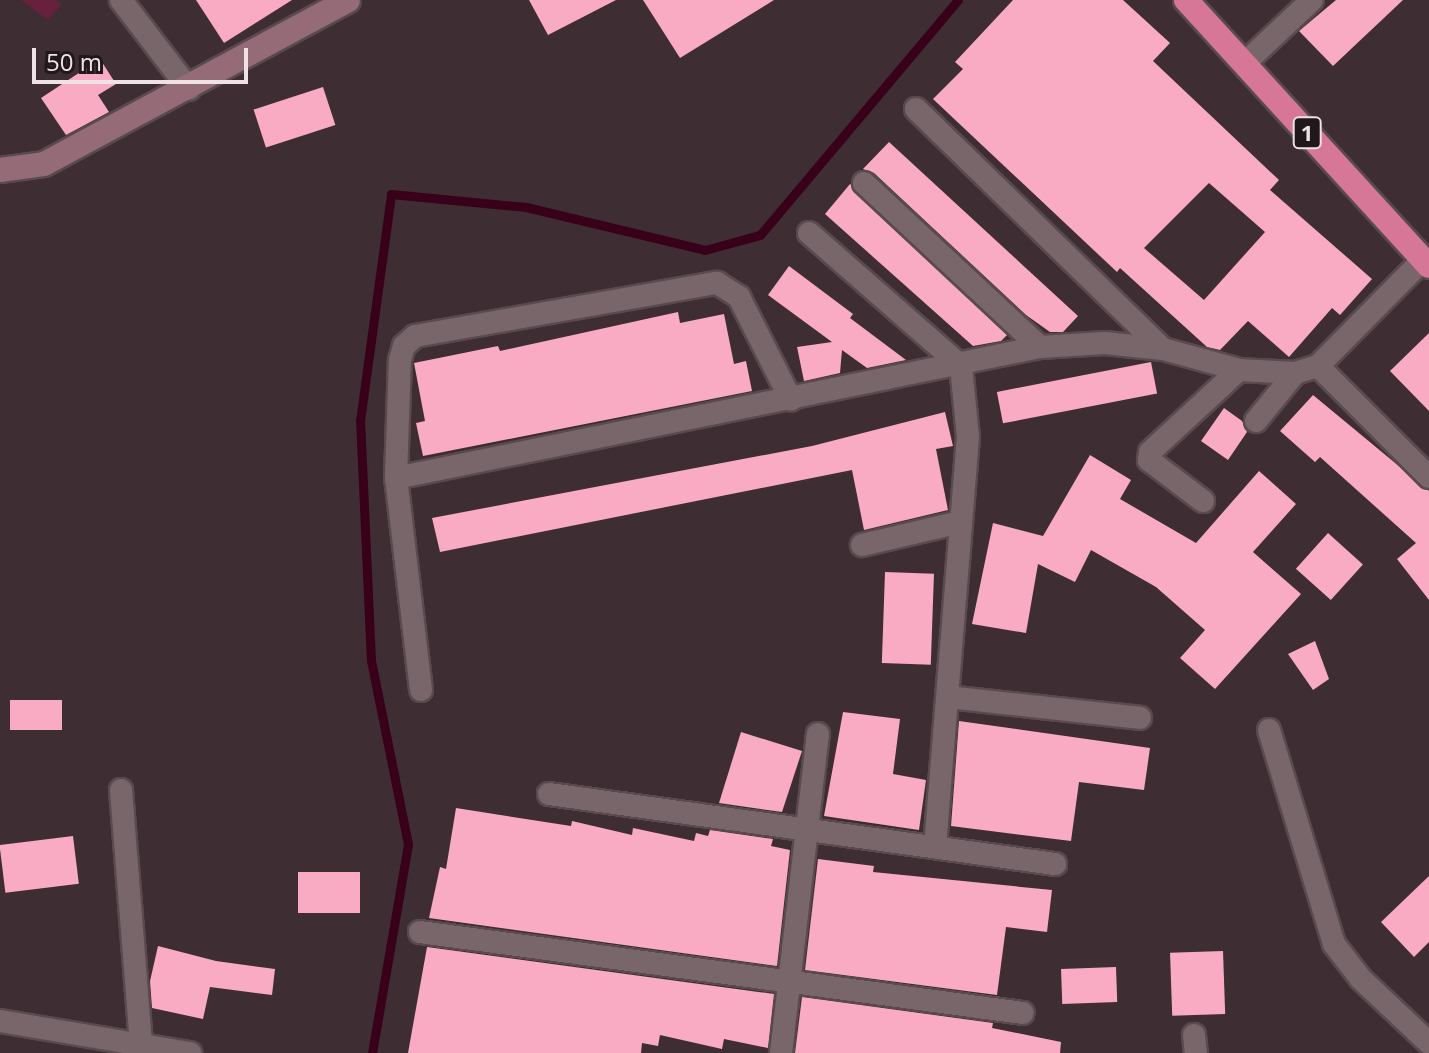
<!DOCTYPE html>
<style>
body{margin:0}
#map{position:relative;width:1429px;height:1053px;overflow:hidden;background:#3e2d32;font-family:"Open Sans",sans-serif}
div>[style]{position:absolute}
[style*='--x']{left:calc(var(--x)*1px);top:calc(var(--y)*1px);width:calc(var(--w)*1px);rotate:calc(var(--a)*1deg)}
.green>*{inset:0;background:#68213d}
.stream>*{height:9px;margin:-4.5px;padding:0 4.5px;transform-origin:4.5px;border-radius:4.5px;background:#39001a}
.building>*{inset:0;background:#f9abc4;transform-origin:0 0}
.roads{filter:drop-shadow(2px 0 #594a4f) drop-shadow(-2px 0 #594a4f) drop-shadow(0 2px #594a4f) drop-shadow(0 -2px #594a4f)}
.street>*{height:22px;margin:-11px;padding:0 11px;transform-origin:11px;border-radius:11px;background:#79666b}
.secondary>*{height:24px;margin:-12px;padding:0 12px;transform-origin:12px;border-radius:12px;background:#956b78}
.highway>*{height:24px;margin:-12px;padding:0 12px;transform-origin:12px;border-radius:12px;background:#d77798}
span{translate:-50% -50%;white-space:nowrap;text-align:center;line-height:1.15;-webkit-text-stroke:8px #20181a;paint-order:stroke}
.shield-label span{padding:2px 6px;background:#20181a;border:2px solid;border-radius:6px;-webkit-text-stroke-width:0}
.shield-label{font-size:22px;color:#eee2e6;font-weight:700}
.scale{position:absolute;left:32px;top:48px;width:216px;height:36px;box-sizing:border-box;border:4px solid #eee2e6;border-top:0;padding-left:10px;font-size:24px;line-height:28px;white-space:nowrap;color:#eee2e6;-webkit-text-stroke:6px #20181a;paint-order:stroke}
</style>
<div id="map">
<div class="green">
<i style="clip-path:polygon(21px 0,54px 0,62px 4px,48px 20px)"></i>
</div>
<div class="stream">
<i style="--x:372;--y:1053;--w:212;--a:-80.2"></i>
<i style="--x:408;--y:844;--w:187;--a:-101.4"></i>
<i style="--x:371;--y:661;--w:240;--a:-92.6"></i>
<i style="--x:360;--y:421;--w:229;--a:-82.2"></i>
<i style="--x:391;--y:194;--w:136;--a:5.5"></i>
<i style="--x:526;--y:207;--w:184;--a:13.5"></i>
<i style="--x:705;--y:250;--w:57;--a:-15.3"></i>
<i style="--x:760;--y:235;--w:307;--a:-49.9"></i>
</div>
<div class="building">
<i style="clip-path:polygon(196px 0,292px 0,224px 43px)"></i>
<i style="clip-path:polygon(529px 0,616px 0,548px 35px)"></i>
<i style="clip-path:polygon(643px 0,774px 0,680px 58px)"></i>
<i style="clip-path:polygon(evenodd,1013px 0,1123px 0,1170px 43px,1153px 61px,1279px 180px,1270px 190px,1372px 279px,1340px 315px,1332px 308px,1289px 357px,1248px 321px,1220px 350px,1207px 347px,1120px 268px,1117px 272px,933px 99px,963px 69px,955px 62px,1013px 0,1209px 183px,1265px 232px,1204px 300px,1144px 248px,1209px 183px)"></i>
<i style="clip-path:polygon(1336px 0,1403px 0,1333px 66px,1299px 31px)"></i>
<i style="clip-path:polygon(100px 59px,116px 84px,98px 95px,109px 112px,66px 135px,41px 98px)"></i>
<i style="left:323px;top:87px;width:40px;height:73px;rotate:72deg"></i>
<i style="clip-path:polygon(889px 142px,1078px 316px,1063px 332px,1050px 332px,1026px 315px,874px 173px,863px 169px)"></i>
<i style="clip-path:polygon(850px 184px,1007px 335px,1001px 341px,973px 346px,825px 214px)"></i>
<i style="clip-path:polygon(789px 266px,853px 314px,850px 318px,906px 360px,867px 368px,842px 350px,840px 373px,804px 381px,797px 347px,832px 342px,768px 295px)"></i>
<i style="clip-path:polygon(678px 312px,680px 323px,724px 314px,734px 364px,746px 361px,752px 391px,423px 456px,416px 423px,425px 421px,414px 363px,498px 346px,500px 351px)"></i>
<i style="clip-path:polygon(1429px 333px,1429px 411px,1390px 371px)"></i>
<i style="left:1151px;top:362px;width:32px;height:157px;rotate:79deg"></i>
<i style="clip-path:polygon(1313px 395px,1429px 491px,1429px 600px,1397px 559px,1416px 543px,1320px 457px,1315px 462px,1280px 431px)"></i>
<i style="clip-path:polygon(1224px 408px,1242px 421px,1247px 432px,1228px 460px,1201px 441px)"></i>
<i style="clip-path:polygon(945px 412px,953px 446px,936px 449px,948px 510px,864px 530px,852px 470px,440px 552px,432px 518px,812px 446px)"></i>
<i style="clip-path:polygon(1090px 455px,1131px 480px,1120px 499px,1196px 543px,1259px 471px,1296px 504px,1253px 552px,1301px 594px,1215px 689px,1180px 658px,1205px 630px,1156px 587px,1091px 550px,1075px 582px,1038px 564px,1026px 633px,972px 624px,993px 523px,1043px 536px)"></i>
<i style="left:1328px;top:533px;width:47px;height:48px;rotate:42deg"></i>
<i style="left:885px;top:572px;width:49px;height:91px;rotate:2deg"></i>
<i style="clip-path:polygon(1315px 641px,1329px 679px,1313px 690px,1288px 654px)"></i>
<i style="left:10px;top:700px;width:52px;height:30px"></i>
<i style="clip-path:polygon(843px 712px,900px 719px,893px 774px,926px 780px,919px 830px,824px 816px)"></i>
<i style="clip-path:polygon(959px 721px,1150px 748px,1144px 790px,1079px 782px,1071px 841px,951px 826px)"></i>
<i style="clip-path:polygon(741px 732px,802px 751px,782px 812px,719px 803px)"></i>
<i style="clip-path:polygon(456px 808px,571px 826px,572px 821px,632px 835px,633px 828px,694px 841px,696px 833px,708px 836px,710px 830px,773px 839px,771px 846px,790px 850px,777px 966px,429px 918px,440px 867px,446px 869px)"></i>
<i style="left:73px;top:836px;width:48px;height:74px;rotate:83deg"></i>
<i style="clip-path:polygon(818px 859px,874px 866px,873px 872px,1052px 890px,1047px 932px,1006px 927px,997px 995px,805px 970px)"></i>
<i style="left:298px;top:872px;width:62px;height:41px"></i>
<i style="clip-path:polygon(1429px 876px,1429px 942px,1414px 957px,1381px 922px)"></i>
<i style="clip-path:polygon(158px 946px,216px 961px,275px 969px,272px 995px,210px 987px,203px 1019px,152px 1008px,150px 981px)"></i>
<i style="clip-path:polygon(427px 947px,774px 994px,768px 1048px,724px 1039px,722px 1049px,660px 1035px,658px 1046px,642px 1043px,641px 1053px,408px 1053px)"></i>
<i style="left:1223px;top:951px;width:63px;height:53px;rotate:88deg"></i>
<i style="left:1116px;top:967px;width:35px;height:55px;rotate:88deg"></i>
<i style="clip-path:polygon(802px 997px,993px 1023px,992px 1028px,1061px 1042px,1060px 1053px,795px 1053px)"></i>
</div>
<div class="roads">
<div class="street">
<i style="--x:121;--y:0;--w:112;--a:52.6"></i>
<i style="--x:1244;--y:64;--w:93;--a:-43.3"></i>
<i style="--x:916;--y:109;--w:344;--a:44.2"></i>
<i style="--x:864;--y:183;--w:241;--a:43"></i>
<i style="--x:809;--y:233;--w:202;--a:41.2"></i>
<i style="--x:961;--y:366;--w:71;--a:84.4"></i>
<i style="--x:968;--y:437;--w:410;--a:94.6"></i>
<i style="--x:1318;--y:366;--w:157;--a:45"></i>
<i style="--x:1256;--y:421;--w:62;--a:-50.9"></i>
<i style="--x:396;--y:478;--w:657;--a:-11.5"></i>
<i style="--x:1040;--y:347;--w:65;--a:-3.5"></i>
<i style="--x:1105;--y:343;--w:58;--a:5.9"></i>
<i style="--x:1163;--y:349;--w:79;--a:15.4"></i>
<i style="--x:1239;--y:370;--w:56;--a:3.1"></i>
<i style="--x:1295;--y:373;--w:24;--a:-17"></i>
<i style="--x:1318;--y:366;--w:149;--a:-45.3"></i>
<i style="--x:1203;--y:501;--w:68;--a:-142.8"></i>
<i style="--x:1149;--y:460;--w:8;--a:-83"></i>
<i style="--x:1150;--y:452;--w:121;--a:-42.7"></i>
<i style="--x:862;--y:545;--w:101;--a:-13.2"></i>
<i style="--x:421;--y:690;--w:213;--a:-96.7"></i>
<i style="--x:396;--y:478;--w:118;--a:-88.1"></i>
<i style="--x:400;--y:360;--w:15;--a:-74"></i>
<i style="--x:404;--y:346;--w:15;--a:-42"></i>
<i style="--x:415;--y:336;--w:307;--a:-10"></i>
<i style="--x:717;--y:283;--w:26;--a:32"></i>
<i style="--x:739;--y:297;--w:115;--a:63.2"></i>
<i style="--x:948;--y:697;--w:193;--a:6.2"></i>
<i style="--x:1269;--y:730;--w:224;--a:73.1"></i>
<i style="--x:1334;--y:944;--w:44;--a:52.4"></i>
<i style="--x:1361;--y:979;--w:93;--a:43.3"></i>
<i style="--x:121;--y:790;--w:254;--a:85.5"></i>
<i style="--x:549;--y:794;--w:511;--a:7.88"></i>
<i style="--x:420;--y:932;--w:608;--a:7.65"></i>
<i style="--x:0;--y:1021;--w:193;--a:9.6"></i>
<i style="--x:1194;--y:1035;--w:18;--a:84"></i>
<i style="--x:781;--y:1053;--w:321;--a:-83.4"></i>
</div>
<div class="secondary">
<i style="--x:0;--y:170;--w:44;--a:-7.8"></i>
<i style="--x:44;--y:164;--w:345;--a:-28.3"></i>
</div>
<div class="highway">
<i style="--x:1186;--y:0;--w:360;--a:47.6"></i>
</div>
</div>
<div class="shield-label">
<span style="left:1307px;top:133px">1</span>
</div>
<div class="scale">50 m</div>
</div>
